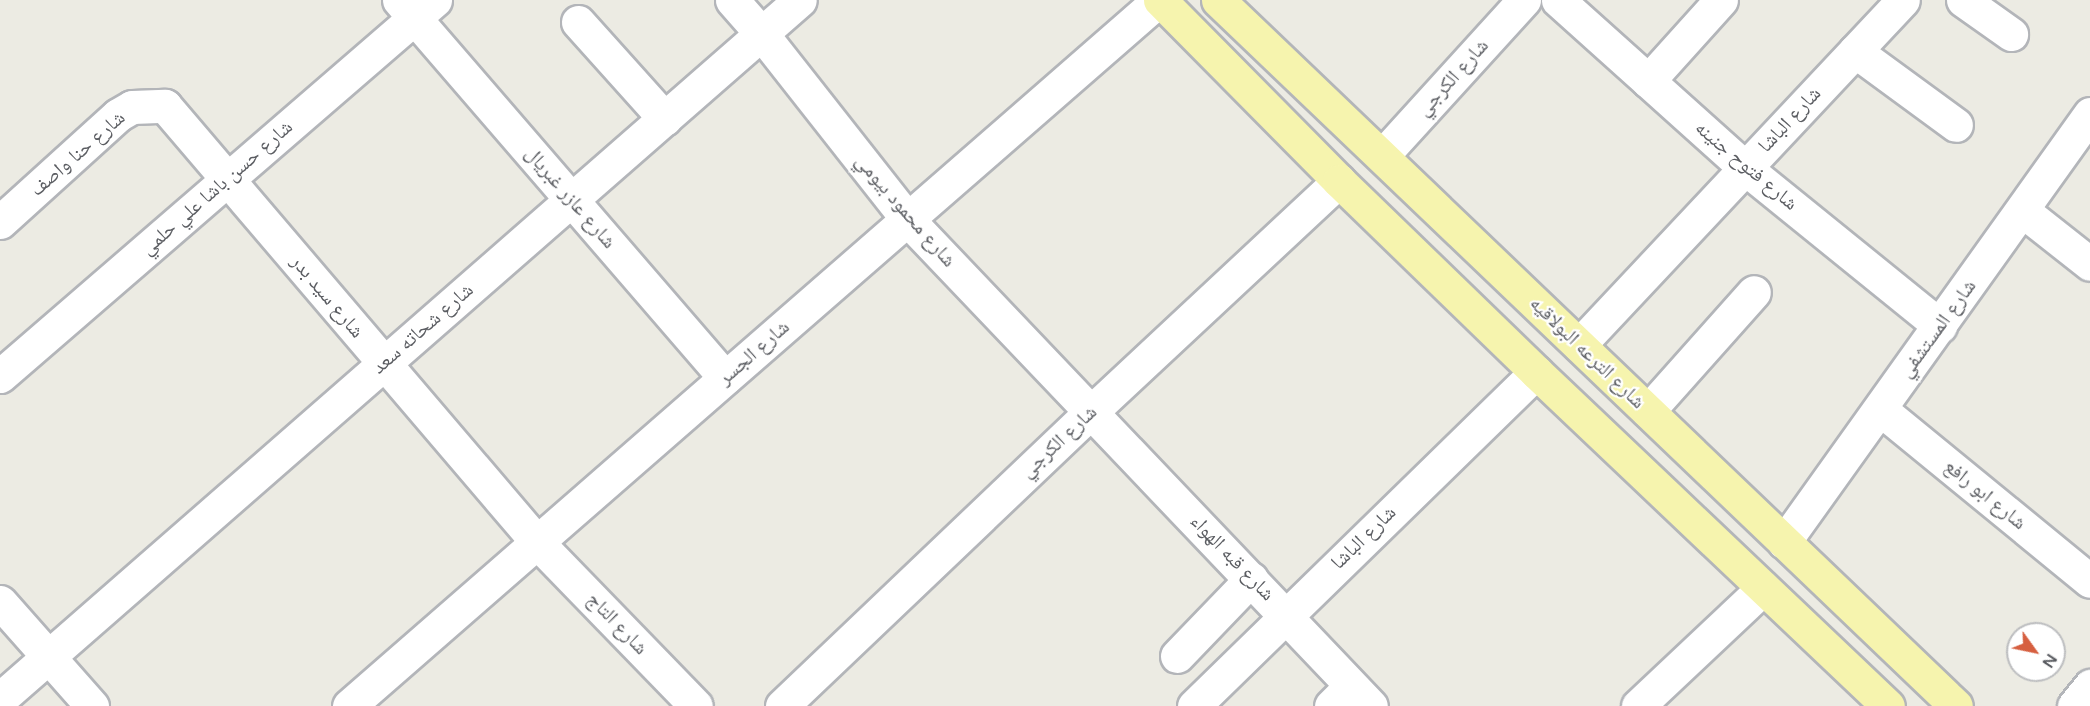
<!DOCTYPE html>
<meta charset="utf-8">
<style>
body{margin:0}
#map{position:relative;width:2090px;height:706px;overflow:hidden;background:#ecebe3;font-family:"Varela Round","Noto Naskh Arabic",sans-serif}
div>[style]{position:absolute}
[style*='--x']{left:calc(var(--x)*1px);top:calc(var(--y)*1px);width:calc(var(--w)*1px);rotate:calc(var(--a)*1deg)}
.roads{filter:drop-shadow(2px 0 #b3b5b9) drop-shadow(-2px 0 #b3b5b9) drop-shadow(0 2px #b3b5b9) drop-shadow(0 -2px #b3b5b9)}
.minor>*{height:33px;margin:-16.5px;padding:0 16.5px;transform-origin:16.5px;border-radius:16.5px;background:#fff}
.major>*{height:33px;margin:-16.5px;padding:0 16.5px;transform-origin:16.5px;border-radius:16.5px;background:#f6f4ae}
span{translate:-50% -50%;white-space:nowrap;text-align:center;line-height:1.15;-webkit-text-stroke:4.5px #fff;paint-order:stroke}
.street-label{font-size:20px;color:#5b5d62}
.north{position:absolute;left:2006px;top:622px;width:60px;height:60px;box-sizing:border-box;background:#fff;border:2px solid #bdbec0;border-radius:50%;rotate:123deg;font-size:16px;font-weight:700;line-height:24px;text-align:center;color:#5b5d62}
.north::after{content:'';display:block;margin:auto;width:21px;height:27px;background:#d65f40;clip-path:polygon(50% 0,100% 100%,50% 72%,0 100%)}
</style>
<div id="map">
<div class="roads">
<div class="minor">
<i style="--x:399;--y:0;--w:499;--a:49.2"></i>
<i style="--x:732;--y:0;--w:44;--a:48.7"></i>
<i style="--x:761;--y:33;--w:238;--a:51.8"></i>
<i style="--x:908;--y:220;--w:671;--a:46.39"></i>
<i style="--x:1558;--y:0;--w:251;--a:41.9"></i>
<i style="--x:1745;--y:168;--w:251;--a:39"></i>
<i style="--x:1963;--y:0;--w:59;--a:35.3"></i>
<i style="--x:578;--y:22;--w:130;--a:48.1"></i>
<i style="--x:1855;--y:51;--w:125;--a:36.2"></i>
<i style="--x:1648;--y:81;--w:109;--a:-48"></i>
<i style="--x:1382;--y:156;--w:211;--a:-47.7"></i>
<i style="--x:2023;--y:211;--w:85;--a:38.3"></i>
<i style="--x:0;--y:222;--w:159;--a:-42.2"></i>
<i style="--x:118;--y:115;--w:16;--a:-30"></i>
<i style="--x:132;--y:107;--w:33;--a:-2"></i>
<i style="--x:165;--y:106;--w:573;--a:49.53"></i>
<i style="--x:537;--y:542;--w:228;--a:45.9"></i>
<i style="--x:1579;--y:345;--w:473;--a:-46.8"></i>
<i style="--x:0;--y:376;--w:575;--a:-40.84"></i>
<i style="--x:1880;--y:409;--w:271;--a:39.3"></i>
<i style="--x:1648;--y:411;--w:159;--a:-48.3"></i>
<i style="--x:1784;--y:542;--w:526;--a:-54.44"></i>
<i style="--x:0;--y:602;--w:139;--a:48.5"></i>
<i style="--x:1177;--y:656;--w:107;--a:-46.1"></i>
<i style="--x:0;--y:699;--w:1062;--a:-41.15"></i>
<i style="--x:349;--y:706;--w:1074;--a:-41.08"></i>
<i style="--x:782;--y:706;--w:427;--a:-43.6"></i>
<i style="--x:1091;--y:412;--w:339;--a:-43"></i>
<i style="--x:1194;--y:706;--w:478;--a:-44.3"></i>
<i style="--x:1331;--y:706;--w:28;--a:-45"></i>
<i style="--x:1638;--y:706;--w:172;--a:-43.3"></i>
<i style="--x:2074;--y:706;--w:26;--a:-51"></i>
</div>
<div class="major">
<i style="--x:1160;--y:0;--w:255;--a:45.3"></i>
<i style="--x:1339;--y:181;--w:274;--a:44.1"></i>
<i style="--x:1536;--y:372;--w:485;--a:43.5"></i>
<i style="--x:1218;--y:0;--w:1021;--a:43.73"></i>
</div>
</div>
<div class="street-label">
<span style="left:1453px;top:78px;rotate:-48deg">شارع الكرجي</span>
<span style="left:1790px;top:120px;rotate:-47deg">شارع الباشا</span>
<span style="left:78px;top:154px;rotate:-41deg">شارع حنا واصف</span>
<span style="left:1746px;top:166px;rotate:40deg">شارع فتوح جنينه</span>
<span style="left:217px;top:188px;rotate:-41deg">شارع حسن باشا علي حلمي</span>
<span style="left:570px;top:198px;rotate:49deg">شارع عازر غبريال</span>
<span style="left:905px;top:211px;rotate:49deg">شارع محمود بيومي</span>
<span style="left:327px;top:297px;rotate:50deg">شارع سيد بدر</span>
<span style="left:423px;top:329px;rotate:-41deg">شارع شحاته سعد</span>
<span style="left:1938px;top:329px;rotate:-54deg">شارع المستشفي</span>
<span style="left:754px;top:353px;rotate:-41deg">شارع الجسر</span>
<span style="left:1587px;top:353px;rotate:44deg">شارع الترعه البولاقيه</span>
<span style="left:1059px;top:442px;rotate:-43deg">شارع الكرجي</span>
<span style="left:1985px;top:495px;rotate:39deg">شارع ابو رافع</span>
<span style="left:1364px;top:538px;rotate:-44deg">شارع الباشا</span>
<span style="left:1232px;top:558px;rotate:46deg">شارع قبه الهواء</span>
<span style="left:617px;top:624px;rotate:46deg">شارع التاج</span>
</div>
<div class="north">N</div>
</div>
